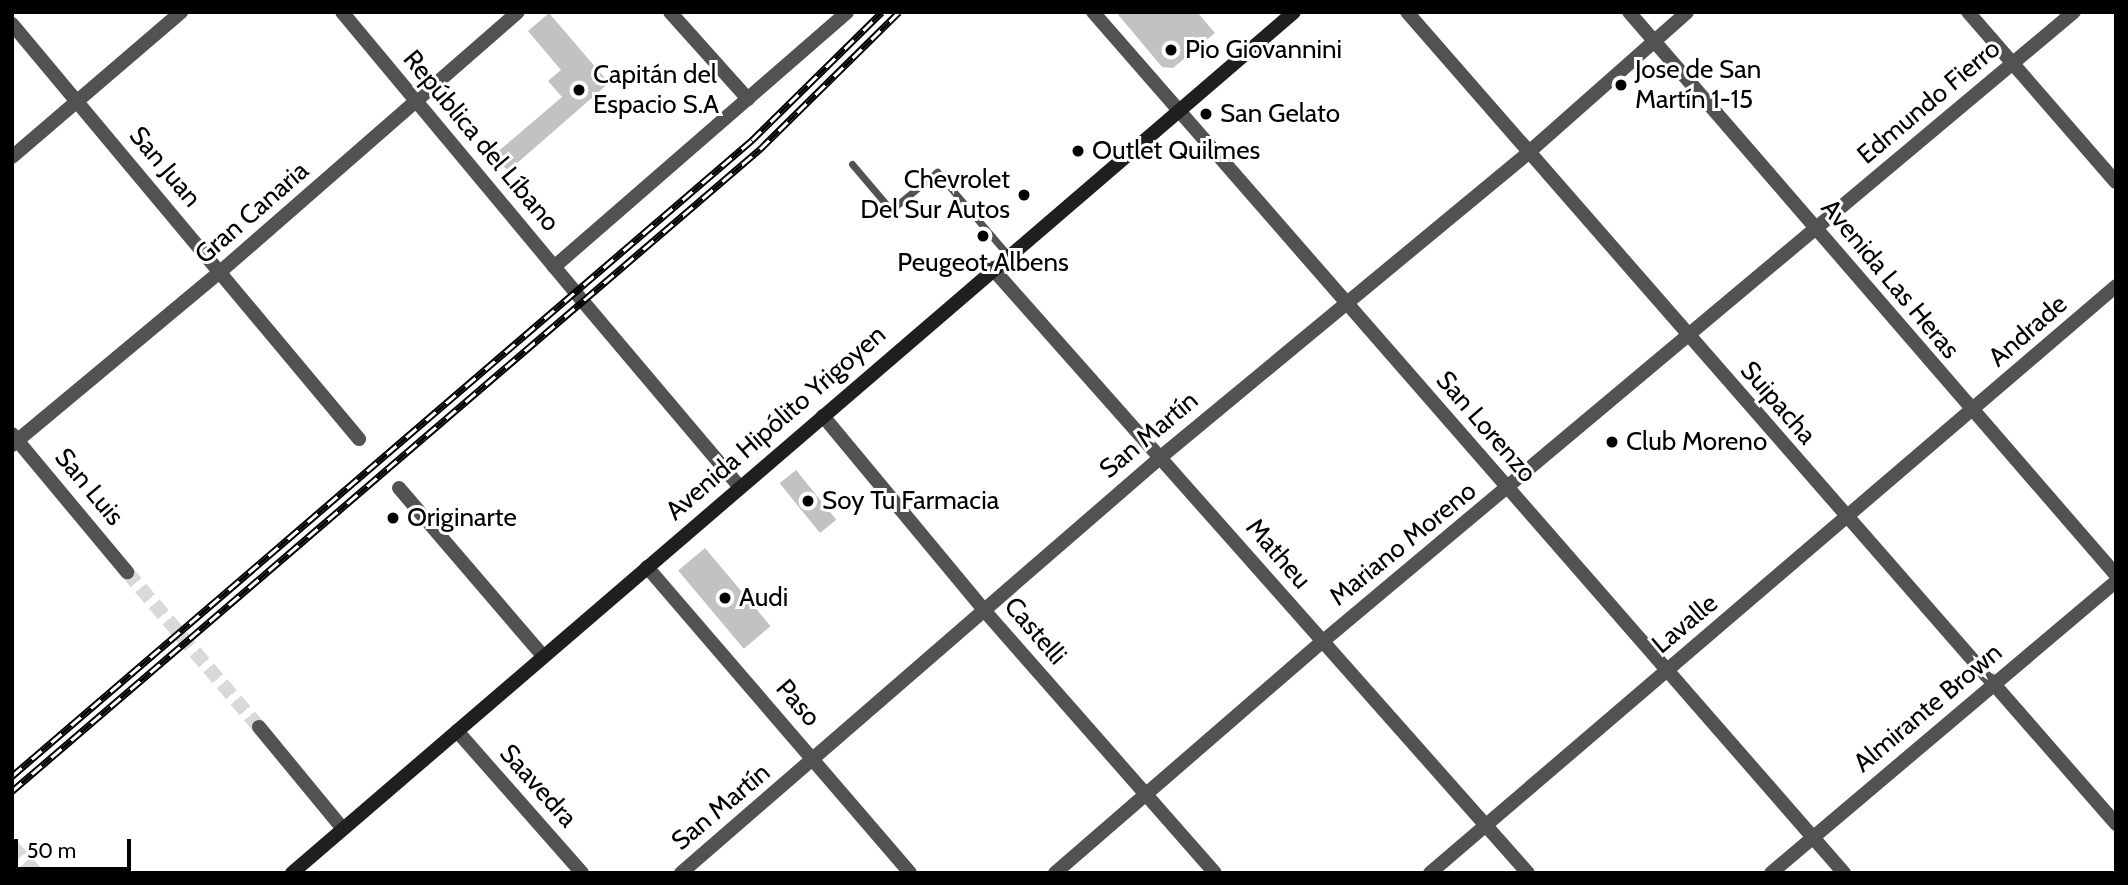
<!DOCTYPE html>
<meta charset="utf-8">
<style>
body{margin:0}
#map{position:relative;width:2128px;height:885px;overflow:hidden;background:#fff;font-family:Cabin,sans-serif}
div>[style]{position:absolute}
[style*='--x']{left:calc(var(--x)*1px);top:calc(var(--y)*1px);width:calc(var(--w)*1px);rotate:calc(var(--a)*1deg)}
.building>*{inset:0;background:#c2c2c2;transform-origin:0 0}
.minor-tunnel>*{height:14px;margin-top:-7px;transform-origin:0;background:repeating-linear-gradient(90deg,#d9d9d9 0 14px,transparent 0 21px)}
.service>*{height:7px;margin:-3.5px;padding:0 3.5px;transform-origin:3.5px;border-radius:3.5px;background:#525252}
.minor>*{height:14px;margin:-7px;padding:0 7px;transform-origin:7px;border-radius:7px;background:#525252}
.tertiary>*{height:14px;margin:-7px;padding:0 7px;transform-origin:7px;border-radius:7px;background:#525252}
.secondary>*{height:14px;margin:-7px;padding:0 7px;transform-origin:7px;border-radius:7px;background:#1f1f1f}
.rail>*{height:7px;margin-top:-3.5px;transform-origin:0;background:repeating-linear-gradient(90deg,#fff 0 13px,#000 0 26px);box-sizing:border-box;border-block:2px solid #000}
.dots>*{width:19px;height:19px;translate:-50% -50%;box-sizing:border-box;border:4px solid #fff;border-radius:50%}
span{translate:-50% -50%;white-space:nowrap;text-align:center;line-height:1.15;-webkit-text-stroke:6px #fff;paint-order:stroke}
.poi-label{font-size:26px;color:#000}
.left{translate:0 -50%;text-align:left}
.right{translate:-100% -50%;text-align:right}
.street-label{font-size:26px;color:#000}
.frame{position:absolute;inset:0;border:14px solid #000;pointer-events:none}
.scale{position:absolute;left:14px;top:839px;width:117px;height:32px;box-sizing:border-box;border:4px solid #000;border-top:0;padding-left:9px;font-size:21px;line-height:24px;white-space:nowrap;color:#000;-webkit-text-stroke:5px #fff;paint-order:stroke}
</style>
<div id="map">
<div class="building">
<i style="clip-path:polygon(1116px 12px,1197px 12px,1215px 33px,1173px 68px,1162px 67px)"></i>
<i style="clip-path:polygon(549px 13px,609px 83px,508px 171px,494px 155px,562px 97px,548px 81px,561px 70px,528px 31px)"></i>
<i style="left:796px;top:470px;width:64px;height:21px;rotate:51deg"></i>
<i style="left:705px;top:548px;width:102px;height:35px;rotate:50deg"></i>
</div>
<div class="minor-tunnel">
<i style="--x:127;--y:572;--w:204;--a:49.6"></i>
<i style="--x:12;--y:846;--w:36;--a:48"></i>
</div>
<div class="service">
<i style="--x:852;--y:164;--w:60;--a:49.7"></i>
<i style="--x:891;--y:210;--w:60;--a:-39.6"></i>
<i style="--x:937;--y:172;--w:109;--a:49.5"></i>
</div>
<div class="minor">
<i style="--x:670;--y:12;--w:117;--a:48.1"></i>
<i style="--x:1093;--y:12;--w:1143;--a:48.9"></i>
<i style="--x:1407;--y:12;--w:1078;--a:48.87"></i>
<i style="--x:1968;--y:12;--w:225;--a:49"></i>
<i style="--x:12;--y:24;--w:541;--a:50.1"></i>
<i style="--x:12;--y:157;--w:223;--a:-40.6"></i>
<i style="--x:554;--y:267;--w:388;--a:-41"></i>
<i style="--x:992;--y:268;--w:808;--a:48.46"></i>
<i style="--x:575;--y:292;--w:254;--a:49.8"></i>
<i style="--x:823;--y:416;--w:251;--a:50.3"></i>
<i style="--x:983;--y:609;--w:351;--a:48.7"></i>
<i style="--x:12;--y:434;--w:180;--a:50.2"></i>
<i style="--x:12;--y:445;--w:271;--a:-39.8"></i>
<i style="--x:220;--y:272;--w:395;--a:-41.1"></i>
<i style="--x:399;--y:488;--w:221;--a:49.4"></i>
<i style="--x:647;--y:567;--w:403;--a:49.3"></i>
<i style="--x:259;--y:727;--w:132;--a:50.5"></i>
<i style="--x:457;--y:731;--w:189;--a:48.6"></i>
<i style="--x:681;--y:873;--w:637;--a:-40.92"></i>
<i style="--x:1162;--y:456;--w:477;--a:-39.6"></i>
<i style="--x:1529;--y:152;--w:211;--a:-41.5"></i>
<i style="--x:1055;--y:873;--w:353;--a:-40.9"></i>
<i style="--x:1322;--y:642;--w:981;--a:-39.96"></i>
<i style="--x:1430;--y:873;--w:903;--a:-40.55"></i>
<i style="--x:1771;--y:873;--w:452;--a:-40.2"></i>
</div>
<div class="tertiary">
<i style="--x:342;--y:12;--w:364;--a:50.2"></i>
<i style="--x:1629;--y:12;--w:744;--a:49.14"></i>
</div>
<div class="secondary">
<i style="--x:292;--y:873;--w:1321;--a:-40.67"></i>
</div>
<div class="rail">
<i style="--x:12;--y:776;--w:976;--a:-40.68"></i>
<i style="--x:752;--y:140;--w:182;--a:-44.6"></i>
<i style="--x:12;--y:791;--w:986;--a:-40.64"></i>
<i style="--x:760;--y:149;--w:195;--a:-44.6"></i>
</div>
<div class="dots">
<i style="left:1171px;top:50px;background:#000"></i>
<i style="left:1621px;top:85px;background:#000"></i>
<i style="left:579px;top:90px;background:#000"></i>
<i style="left:1206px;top:114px;background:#000"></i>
<i style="left:1078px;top:151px;background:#000"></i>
<i style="left:1024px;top:195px;background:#000"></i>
<i style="left:983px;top:236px;background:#000"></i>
<i style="left:1612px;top:442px;background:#000"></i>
<i style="left:808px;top:501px;background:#000"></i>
<i style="left:393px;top:518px;background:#000"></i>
<i style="left:725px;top:598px;background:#000"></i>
</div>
<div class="poi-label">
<span class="left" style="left:1185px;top:50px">Pio Giovannini</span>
<span class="left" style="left:1635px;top:85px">Jose de San<br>Martín 1-15</span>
<span class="left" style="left:593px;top:90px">Capitán del<br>Espacio S.A</span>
<span class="left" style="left:1220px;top:114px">San Gelato</span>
<span class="left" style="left:1092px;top:151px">Outlet Quilmes</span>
<span class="right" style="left:1010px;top:195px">Chevrolet<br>Del Sur Autos</span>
<span style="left:983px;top:263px">Peugeot Albens</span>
<span class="left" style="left:1626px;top:442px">Club Moreno</span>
<span class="left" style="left:822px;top:501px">Soy Tu Farmacia</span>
<span class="left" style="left:407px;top:518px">Originarte</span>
<span class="left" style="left:739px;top:598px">Audi</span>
</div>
<div class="street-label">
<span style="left:1929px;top:102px;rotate:-40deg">Edmundo Fierro</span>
<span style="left:481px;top:141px;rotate:50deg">República del Líbano</span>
<span style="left:165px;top:167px;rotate:50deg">San Juan</span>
<span style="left:252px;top:213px;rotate:-41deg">Gran Canaria</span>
<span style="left:1890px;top:279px;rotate:50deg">Avenida Las Heras</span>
<span style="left:2028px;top:331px;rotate:-41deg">Andrade</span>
<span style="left:1778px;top:403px;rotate:49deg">Suipacha</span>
<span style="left:776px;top:423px;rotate:-41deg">Avenida Hipólito Yrigoyen</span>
<span style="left:1486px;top:427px;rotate:49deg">San Lorenzo</span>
<span style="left:1149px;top:435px;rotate:-40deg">San Martín</span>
<span style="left:89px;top:487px;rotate:50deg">San Luis</span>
<span style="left:1403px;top:544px;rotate:-39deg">Mariano Moreno</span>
<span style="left:1278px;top:554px;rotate:49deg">Matheu</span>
<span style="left:1685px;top:624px;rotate:-40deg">Lavalle</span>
<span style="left:1035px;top:631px;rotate:49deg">Castelli</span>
<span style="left:798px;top:703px;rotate:49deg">Paso</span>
<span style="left:1928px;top:708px;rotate:-40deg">Almirante Brown</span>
<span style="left:538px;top:786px;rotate:48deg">Saavedra</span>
<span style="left:721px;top:807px;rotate:-40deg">San Martín</span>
</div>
<div class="frame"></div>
<div class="scale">50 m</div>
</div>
